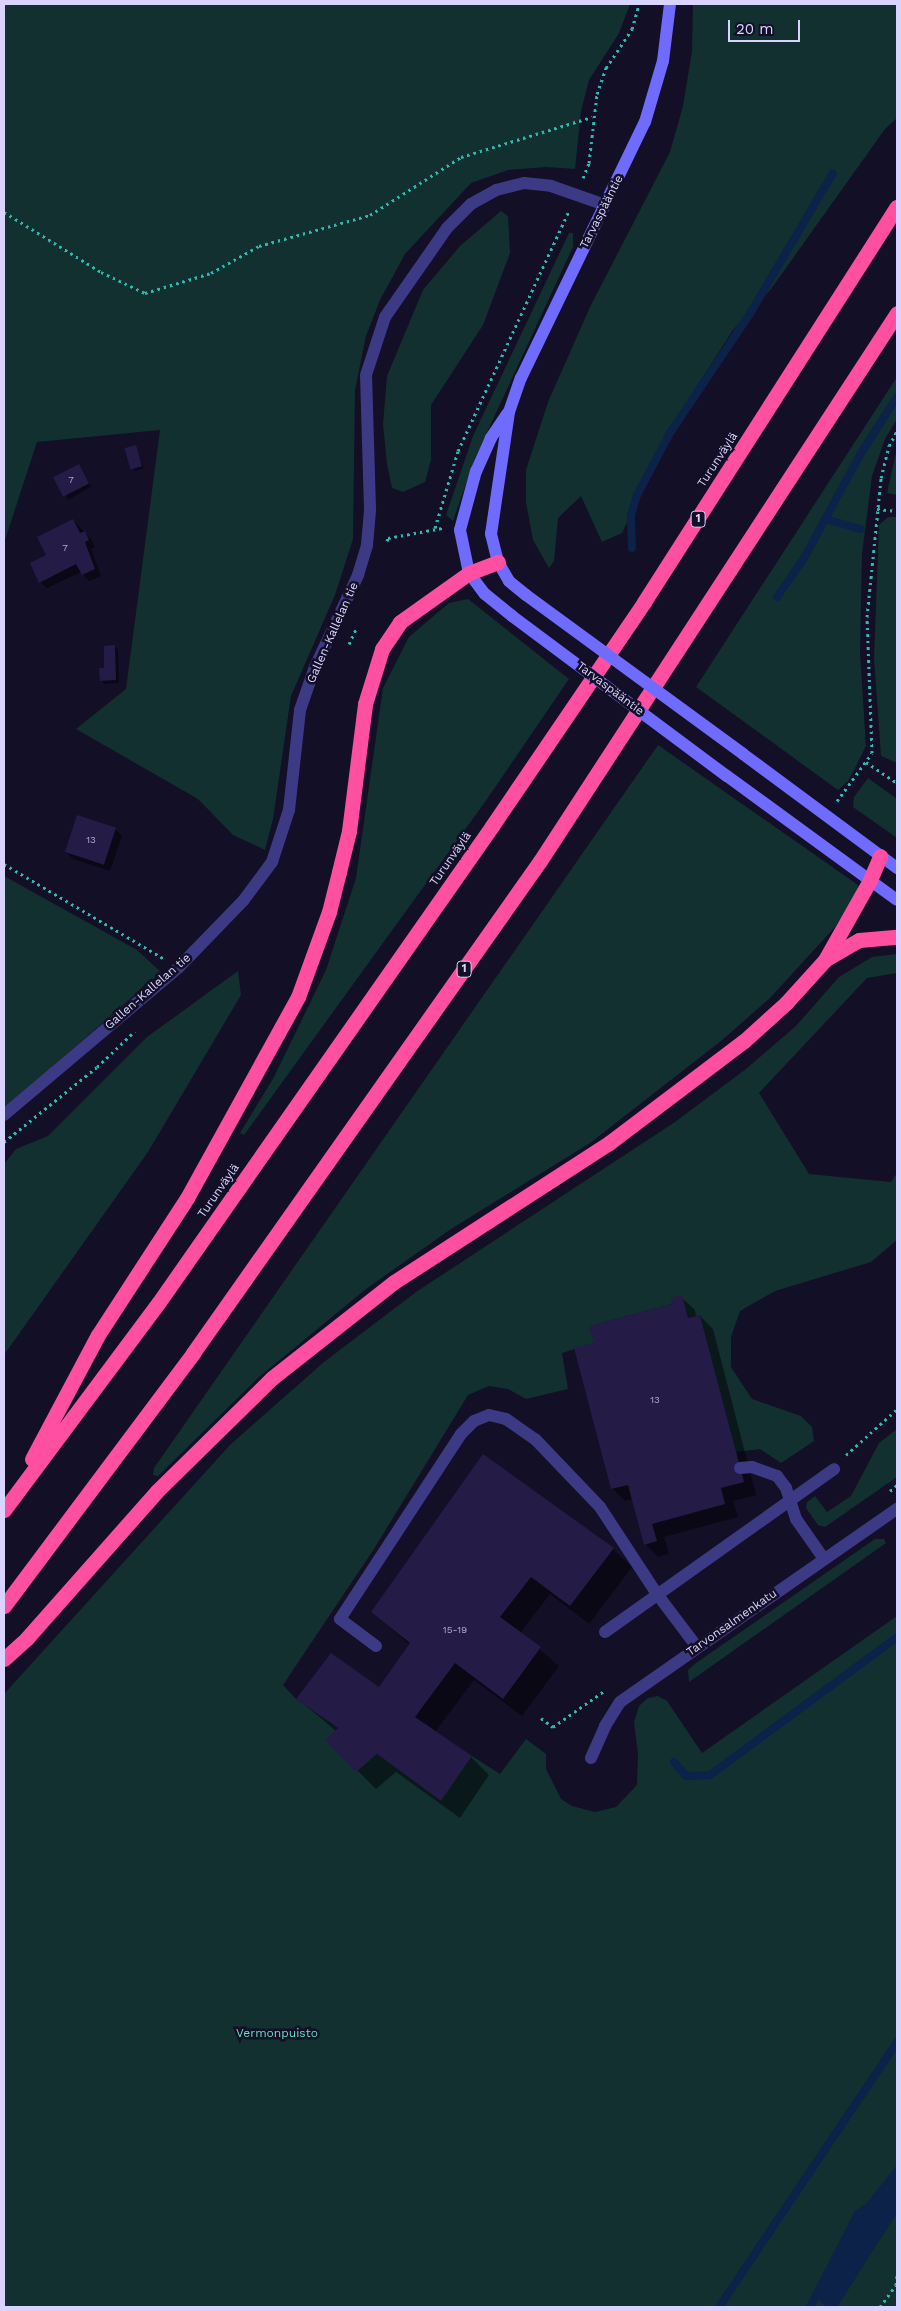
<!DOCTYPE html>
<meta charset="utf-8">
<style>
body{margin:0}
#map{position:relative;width:901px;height:2311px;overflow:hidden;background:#130f26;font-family:"Work Sans",sans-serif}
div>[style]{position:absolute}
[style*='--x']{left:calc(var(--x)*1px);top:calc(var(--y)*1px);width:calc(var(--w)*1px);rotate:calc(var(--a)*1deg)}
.green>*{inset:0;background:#12302f}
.water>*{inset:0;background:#0c2248}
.shadow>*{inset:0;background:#0007;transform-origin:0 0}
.stream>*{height:8px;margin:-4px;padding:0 4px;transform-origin:4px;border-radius:4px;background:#0c2248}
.building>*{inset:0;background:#241b47;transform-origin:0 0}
.path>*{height:3px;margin-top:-1.5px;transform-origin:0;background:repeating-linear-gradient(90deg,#2fb8b0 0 2.5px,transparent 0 6.5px)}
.lane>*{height:12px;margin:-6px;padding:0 6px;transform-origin:6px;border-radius:6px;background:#3d3a85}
.street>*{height:12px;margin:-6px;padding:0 6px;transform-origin:6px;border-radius:6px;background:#3d3a85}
.secondary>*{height:12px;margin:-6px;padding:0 6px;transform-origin:6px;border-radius:6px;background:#6f6bff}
.highway>*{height:15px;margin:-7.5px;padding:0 7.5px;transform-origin:7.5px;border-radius:7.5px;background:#ff4fa3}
.secondary-bridge>*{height:12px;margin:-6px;padding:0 6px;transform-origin:6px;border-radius:6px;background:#6f6bff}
span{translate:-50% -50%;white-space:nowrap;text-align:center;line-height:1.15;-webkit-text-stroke:5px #130f26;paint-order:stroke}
.number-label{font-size:10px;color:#aca6d1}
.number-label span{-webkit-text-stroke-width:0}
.shield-label span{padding:1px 4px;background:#130f26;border:1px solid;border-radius:4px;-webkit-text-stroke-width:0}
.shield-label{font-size:11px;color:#d9d4ff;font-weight:700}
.street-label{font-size:12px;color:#d9d4ff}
.park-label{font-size:12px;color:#5fe0c0}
.frame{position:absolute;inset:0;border:5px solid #d9d4ff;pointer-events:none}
.scale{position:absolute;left:728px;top:20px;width:72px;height:22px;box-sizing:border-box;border:2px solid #d9d4ff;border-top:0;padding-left:6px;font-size:15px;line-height:18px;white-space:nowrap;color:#d9d4ff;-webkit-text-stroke:4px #130f26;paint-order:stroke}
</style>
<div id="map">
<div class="green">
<i style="clip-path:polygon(4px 4px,630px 4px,619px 33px,589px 80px,581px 111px,575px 169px,546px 167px,508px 170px,471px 183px,405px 254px,380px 300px,366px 336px,355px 390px,353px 539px,335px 595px,291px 696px,273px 819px,265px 850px,233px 835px,198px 799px,76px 729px,126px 689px,160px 430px,37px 442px,4px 543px)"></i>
<i style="clip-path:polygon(693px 4px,897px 4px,897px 118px,885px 129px,771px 289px,733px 330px,672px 425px,622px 533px,602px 542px,581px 496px,558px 518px,554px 561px,549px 568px,533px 540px,526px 502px,526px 470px,548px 402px,590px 307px,670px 152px,683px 106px,692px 51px)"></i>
<i style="clip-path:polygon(501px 211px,508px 216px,510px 253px,483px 325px,431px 405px,431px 460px,425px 482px,403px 492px,392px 488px,387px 464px,383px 424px,387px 376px,423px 290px,460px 246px)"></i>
<i style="clip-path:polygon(569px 233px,573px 233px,573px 247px,475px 458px,453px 521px,446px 515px,473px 436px)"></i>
<i style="clip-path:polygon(897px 377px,897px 419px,885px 439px,872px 476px,862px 554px,860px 653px,866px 746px,849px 780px,838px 790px,696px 687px)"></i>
<i style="clip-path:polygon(897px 448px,897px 495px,887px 493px)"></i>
<i style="clip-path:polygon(888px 517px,897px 517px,897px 763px,881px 756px,874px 658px,879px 525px)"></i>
<i style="clip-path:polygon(468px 599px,569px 679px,485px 802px,244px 1135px,240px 1133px,274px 1077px,326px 970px,356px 878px,383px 688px,409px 637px,449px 603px)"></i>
<i style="clip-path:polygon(658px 745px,858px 885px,857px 892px,835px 927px,770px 998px,721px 1041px,590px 1143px,451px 1229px,366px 1289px,259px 1377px,158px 1476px,153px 1475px,154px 1468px)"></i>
<i style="clip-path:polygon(868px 778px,897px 799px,897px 838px,853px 807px,854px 797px)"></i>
<i style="clip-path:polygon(4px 876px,137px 950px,161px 972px,4px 1109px)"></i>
<i style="clip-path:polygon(897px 954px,897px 973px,867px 978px,759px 1093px,809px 1174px,891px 1182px,897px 1173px,897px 1240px,871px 1262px,775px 1291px,740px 1311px,731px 1337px,731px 1367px,752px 1399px,801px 1416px,812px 1427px,814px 1441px,781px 1463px,760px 1449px,736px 1452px,700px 1315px,688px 1318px,672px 1304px,590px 1326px,594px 1343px,562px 1353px,568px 1389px,526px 1399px,508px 1389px,489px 1386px,468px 1395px,374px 1549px,283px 1685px,296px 1699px,338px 1728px,326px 1740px,356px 1771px,377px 1754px,441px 1801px,472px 1756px,500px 1774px,526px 1739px,546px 1754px,546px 1769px,561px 1799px,572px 1806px,595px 1812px,616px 1807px,637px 1785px,638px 1754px,634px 1722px,639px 1706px,648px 1698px,658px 1696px,667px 1701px,702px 1753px,897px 1616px,897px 2307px,4px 2307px,4px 1694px,230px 1445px,324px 1362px,416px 1292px,675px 1122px,746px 1069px,796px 1026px,839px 977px,872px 957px)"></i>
<i style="clip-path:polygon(238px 971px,241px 995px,148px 1152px,4px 1355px,4px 1164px,16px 1149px,48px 1136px,147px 1037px)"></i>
<i style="clip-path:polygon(897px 1429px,897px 1477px,825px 1527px,818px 1525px,806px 1508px,807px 1502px,815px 1496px,827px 1512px,851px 1496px,879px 1443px)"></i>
<i style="clip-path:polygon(875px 1539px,884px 1539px,886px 1543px,689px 1682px,688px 1670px,696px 1663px)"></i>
</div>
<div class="water">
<i style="clip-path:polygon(897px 2165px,897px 2213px,837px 2307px,825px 2307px,816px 2295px,858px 2214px)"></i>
</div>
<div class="shadow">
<i style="clip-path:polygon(135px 446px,144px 468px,135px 471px,132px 468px)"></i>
<i style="left:79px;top:466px;width:24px;height:26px;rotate:60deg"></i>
<i style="clip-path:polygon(73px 520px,91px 539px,95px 547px,91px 549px,101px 576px,89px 581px,81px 572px,47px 588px,40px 582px,48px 555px)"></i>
<i style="clip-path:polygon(115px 647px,118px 650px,119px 683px,104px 684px,101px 680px)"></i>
<i style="clip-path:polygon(78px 817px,116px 830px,122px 836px,110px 871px,73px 859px,66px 852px)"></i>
<i style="clip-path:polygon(681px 1297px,695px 1310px,696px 1317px,700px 1316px,713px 1329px,756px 1495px,733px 1501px,738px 1517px,664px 1537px,669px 1554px,658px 1557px,645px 1544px,633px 1499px,625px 1501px,612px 1488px,595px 1344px,674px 1304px)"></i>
<i style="clip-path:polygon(613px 1549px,632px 1567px,589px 1624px,550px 1594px,520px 1633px,559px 1666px,522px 1716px,474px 1680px,435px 1732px,471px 1757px,489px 1775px,460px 1818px,396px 1772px,376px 1789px,327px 1740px,336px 1731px,298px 1699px,379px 1688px,410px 1645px,372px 1612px)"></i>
</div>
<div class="stream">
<i style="--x:825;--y:519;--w:37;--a:16"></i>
<i style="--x:632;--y:548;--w:33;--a:-92"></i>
<i style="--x:631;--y:515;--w:21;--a:-73"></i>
<i style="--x:637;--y:495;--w:70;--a:-62"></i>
<i style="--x:670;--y:433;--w:146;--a:-56.2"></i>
<i style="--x:751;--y:312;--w:161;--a:-59.5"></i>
<i style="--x:777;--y:597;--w:47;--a:-55.3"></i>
<i style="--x:804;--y:558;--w:119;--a:-61.5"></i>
<i style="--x:861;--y:453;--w:67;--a:-57.3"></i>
<i style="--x:674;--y:1762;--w:18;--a:49"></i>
<i style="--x:686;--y:1776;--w:24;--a:-2"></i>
<i style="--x:710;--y:1775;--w:232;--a:-36.4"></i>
<i style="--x:719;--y:2307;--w:319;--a:-56.1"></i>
<i style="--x:810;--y:2307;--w:105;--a:-62.7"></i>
<i style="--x:858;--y:2214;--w:9;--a:-36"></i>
</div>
<div class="building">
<i style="left:136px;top:445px;width:22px;height:12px;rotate:74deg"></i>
<i style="left:79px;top:464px;width:22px;height:29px;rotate:63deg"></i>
<i style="clip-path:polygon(73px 519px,80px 533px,85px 531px,89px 540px,85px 542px,95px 569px,82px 575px,76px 564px,39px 583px,30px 563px,46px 555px,37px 537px)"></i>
<i style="clip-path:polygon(115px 645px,116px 680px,100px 681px,99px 668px,104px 668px,104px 646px)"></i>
<i style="left:77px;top:815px;width:41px;height:39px;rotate:18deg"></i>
<i style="clip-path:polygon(682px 1295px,688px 1318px,700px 1315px,744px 1482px,721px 1488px,725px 1504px,652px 1524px,657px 1541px,644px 1545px,628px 1485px,611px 1489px,574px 1348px,594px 1343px,589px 1326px,672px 1304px,671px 1298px)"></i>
<i style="clip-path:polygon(483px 1454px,614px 1548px,570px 1606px,531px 1577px,500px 1617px,541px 1647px,503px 1699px,455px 1663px,415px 1717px,472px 1756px,441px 1801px,377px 1754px,356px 1772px,325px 1740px,338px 1728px,296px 1699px,331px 1653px,379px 1687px,410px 1643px,371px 1612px)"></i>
</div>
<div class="path">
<i style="--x:583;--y:178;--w:16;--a:-68"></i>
<i style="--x:589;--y:163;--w:69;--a:-83.4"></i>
<i style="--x:597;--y:94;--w:28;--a:-71"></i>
<i style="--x:606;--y:68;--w:47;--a:-56.3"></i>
<i style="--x:632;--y:29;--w:26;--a:-74"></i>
<i style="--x:4;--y:212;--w:114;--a:31.7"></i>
<i style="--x:101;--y:272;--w:49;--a:25.5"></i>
<i style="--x:145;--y:293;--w:69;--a:-16.9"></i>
<i style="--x:211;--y:273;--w:55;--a:-29.4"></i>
<i style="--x:259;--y:246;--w:115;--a:-15.6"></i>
<i style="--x:370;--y:215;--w:108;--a:-32.5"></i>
<i style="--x:461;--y:157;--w:137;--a:-17"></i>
<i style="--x:877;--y:509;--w:20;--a:6"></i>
<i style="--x:435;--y:528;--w:80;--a:-73.4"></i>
<i style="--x:458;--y:451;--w:264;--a:-65.2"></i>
<i style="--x:387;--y:541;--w:3;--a:-72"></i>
<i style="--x:388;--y:538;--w:55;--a:-10.5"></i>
<i style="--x:349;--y:644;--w:19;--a:-65"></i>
<i style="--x:866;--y:762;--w:37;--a:34"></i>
<i style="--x:837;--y:801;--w:59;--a:-53.9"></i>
<i style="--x:872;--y:753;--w:136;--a:-92.1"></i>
<i style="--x:867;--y:617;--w:140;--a:-84.2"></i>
<i style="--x:881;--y:478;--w:33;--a:-76"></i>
<i style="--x:889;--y:446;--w:17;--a:-62"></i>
<i style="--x:4;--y:864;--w:185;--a:30.6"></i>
<i style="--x:4;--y:1142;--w:119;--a:-38.9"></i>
<i style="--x:97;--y:1067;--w:52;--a:-43.5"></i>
<i style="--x:846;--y:1455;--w:69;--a:-42"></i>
<i style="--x:890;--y:1491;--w:9;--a:-41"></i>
<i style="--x:541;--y:1718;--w:15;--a:37"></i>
<i style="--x:553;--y:1727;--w:62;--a:-35.2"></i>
<i style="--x:880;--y:2307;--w:27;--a:-54"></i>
<i style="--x:896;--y:2285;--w:10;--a:-84"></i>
</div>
<div class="lane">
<i style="--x:740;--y:1468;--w:12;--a:-5"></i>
<i style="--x:752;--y:1467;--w:27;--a:20"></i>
<i style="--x:777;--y:1476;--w:15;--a:53"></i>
<i style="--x:786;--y:1488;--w:33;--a:72"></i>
<i style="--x:796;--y:1519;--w:49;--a:55"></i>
<i style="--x:605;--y:1632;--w:281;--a:-35.4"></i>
<i style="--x:376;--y:1646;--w:45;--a:-143.1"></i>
<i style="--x:340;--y:1619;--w:221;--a:-56.8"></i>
<i style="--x:461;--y:1434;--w:18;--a:-45"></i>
<i style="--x:474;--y:1421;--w:16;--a:-22"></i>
<i style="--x:489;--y:1415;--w:17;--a:13"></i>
<i style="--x:506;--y:1419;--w:35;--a:35"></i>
<i style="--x:535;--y:1439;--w:94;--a:46.3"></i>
<i style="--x:600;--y:1507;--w:104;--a:56.8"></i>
<i style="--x:657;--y:1594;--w:66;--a:53"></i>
</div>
<div class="street">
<i style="--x:4;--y:1115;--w:229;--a:-40.2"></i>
<i style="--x:179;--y:967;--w:92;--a:-45.9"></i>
<i style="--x:243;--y:901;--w:49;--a:-53.4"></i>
<i style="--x:272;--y:862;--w:55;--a:-71.9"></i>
<i style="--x:289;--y:810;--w:101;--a:-83.7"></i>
<i style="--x:300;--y:710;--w:46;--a:-70.8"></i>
<i style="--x:315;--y:667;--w:102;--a:-64.9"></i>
<i style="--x:358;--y:575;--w:31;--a:-73"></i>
<i style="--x:367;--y:545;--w:36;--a:-85"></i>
<i style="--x:370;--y:509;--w:134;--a:-91.7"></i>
<i style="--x:366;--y:375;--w:61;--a:-71.9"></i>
<i style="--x:385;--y:317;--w:108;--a:-55.1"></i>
<i style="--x:447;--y:228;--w:34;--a:-45"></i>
<i style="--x:471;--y:204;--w:29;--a:-29"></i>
<i style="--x:496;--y:190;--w:29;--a:-14"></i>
<i style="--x:524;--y:183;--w:27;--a:6"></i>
<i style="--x:551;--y:186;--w:57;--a:19.4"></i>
<i style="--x:591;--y:1758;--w:35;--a:-66"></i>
<i style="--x:605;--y:1726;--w:28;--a:-58"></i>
<i style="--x:620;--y:1702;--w:338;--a:-34.9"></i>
</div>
<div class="secondary">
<i style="--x:507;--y:414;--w:29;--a:124"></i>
<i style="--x:491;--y:438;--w:36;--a:114"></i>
<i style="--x:476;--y:471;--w:61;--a:105.2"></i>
<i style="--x:460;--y:530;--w:44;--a:78.2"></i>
<i style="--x:469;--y:573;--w:26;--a:53"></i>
<i style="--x:485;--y:594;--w:35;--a:39"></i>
<i style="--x:526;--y:595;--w:22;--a:-141"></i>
<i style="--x:509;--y:581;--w:22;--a:-120"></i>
<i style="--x:498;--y:562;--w:29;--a:-104"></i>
<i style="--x:491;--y:534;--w:123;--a:-81.6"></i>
<i style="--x:509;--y:412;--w:36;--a:-71"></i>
<i style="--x:521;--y:378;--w:284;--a:-64.2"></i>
<i style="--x:645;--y:122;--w:64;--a:-73.6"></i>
<i style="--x:663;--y:61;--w:57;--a:-83"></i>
<i style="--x:743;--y:754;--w:192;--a:36.5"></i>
<i style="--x:727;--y:776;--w:210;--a:36.1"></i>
</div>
<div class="highway">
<i style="--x:826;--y:959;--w:38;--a:-30"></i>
<i style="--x:859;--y:940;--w:38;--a:-5"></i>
<i style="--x:32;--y:1459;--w:140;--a:-62"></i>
<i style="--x:98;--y:1335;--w:163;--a:-57"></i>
<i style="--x:187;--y:1198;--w:230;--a:-61.1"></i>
<i style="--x:298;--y:997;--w:90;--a:-70"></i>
<i style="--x:329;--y:912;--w:41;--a:-76"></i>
<i style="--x:339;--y:872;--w:42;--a:-76.3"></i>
<i style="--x:349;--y:831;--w:128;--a:-82.8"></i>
<i style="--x:365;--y:704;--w:58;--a:-72.8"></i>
<i style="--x:382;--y:649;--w:32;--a:-56"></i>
<i style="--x:400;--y:622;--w:85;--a:-35.4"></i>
<i style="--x:469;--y:573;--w:31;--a:-21"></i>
<i style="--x:4;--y:1510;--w:259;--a:-53.3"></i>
<i style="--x:159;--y:1302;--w:581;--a:-55.02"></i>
<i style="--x:492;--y:826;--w:271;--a:-55.8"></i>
<i style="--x:644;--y:602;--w:469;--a:-57.4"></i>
<i style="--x:4;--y:1606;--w:316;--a:-53.2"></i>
<i style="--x:193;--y:1353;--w:602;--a:-54.81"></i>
<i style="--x:540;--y:861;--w:654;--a:-56.92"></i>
<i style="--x:4;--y:1659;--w:31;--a:-42"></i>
<i style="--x:27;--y:1638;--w:196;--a:-48.5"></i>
<i style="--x:157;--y:1491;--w:161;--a:-44.5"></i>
<i style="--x:272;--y:1378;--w:155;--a:-38.2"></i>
<i style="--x:394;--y:1282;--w:256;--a:-32.9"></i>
<i style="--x:609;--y:1143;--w:169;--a:-37.1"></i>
<i style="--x:744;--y:1041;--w:57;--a:-42.1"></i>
<i style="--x:786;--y:1003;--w:58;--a:-47.8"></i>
<i style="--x:825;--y:960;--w:92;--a:-60.6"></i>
<i style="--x:870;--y:880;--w:26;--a:-67"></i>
</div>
<div class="secondary-bridge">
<i style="--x:526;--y:595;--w:269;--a:36.2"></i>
<i style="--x:512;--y:616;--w:268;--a:36.7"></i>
</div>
<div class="number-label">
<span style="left:71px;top:480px">7</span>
<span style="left:65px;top:548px">7</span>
<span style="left:91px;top:840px">13</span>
<span style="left:655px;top:1400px">13</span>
<span style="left:455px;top:1630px">15-19</span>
</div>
<div class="shield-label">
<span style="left:698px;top:519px">1</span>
<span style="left:464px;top:969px">1</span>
</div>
<div class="street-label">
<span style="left:602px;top:212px;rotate:-63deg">Tarvaspääntie</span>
<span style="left:718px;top:460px;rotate:-57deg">Turunväylä</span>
<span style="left:333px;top:633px;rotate:-66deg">Gallen-Kallelan tie</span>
<span style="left:610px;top:689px;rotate:37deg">Tarvaspääntie</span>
<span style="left:451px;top:859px;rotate:-55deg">Turunväylä</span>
<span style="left:148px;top:992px;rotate:-41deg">Gallen-Kallelan tie</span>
<span style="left:219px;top:1191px;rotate:-55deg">Turunväylä</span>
<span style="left:732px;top:1623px;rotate:-35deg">Tarvonsalmenkatu</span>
</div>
<div class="park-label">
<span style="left:277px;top:2034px">Vermonpuisto</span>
</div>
<div class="frame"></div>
<div class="scale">20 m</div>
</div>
